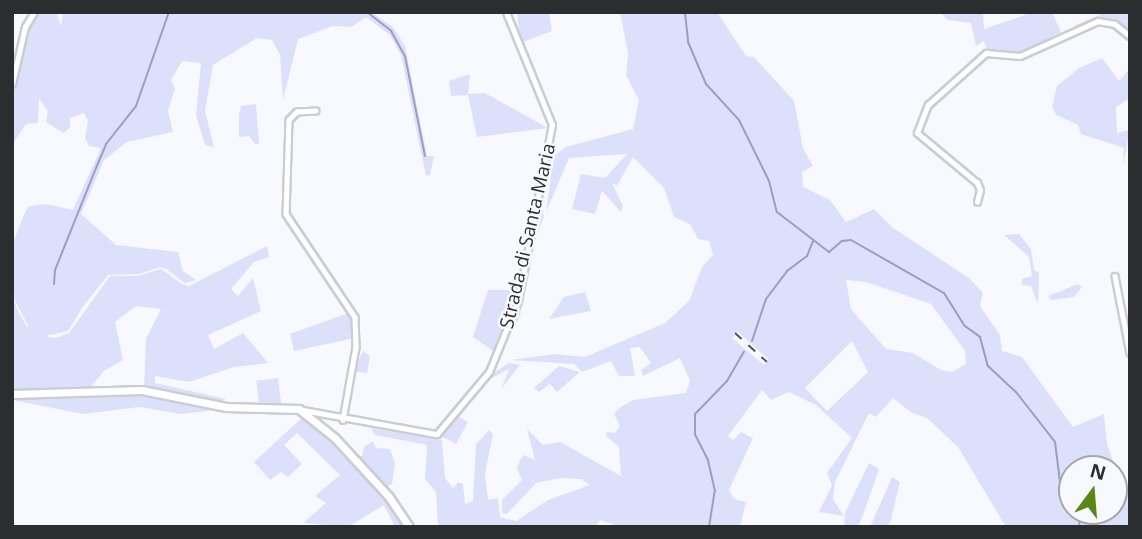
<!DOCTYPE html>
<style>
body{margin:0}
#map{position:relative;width:1142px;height:539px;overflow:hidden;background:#f8f9fe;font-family:"Open Sans",sans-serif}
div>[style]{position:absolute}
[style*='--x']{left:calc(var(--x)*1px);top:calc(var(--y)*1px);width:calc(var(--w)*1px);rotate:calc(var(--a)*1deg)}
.green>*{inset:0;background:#dde0fb;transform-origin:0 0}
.stream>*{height:2px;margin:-1px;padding:0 1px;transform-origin:1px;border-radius:1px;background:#9b9ec1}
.roads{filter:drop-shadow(2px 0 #cccdd2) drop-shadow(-2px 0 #cccdd2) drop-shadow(0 2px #cccdd2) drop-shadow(0 -2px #cccdd2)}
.minor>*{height:4.5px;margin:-2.25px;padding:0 2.25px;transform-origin:2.25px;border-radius:2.25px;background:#fff}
.secondary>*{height:7px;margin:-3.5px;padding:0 3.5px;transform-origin:3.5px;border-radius:3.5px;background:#fff}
.rail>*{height:2px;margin-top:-1px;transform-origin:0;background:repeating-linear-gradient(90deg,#505154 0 9px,transparent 0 18px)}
span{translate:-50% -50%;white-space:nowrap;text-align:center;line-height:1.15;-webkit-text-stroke:5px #f8f9fe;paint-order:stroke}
.street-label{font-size:19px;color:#2c2d2f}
.frame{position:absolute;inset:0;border:14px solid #2c2d2f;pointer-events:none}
.north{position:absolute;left:1058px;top:455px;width:70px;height:70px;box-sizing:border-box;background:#f8f9fe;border:2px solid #a6a7ab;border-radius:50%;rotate:16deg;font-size:19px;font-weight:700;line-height:28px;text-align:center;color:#2c2d2f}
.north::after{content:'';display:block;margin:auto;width:24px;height:32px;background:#588617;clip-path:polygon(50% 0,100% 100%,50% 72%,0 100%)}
</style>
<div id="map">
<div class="green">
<i style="clip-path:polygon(36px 12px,56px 12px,61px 26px,63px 12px,371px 12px,393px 27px,405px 46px,427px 156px,434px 156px,430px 175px,426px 176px,401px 55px,390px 35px,366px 17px,351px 27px,333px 26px,298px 39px,283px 100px,280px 55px,272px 40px,257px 38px,213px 65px,205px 111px,214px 147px,205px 145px,196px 115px,201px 63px,182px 61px,171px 80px,175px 88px,168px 111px,173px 132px,127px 142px,104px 160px,81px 214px,116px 245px,178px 252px,183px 271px,196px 280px,185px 283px,166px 269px,160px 267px,139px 274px,108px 275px,82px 308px,68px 331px,45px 336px,55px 338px,69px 333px,110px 276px,137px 276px,161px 269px,182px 284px,189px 286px,267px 246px,269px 257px,254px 262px,231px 289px,238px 296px,253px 278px,261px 311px,208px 335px,214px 349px,243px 333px,268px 363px,234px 367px,189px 382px,155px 376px,155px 383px,226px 399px,218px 403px,144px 388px,146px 339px,161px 309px,136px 306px,115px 322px,123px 360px,104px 371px,90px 388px,12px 391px,12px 296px,19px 313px,27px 327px,29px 327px,15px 301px,12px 276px,12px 246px,25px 212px,29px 206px,46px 204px,73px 210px,101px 148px,89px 146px,85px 138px,88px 121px,84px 113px,70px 118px,70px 128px,63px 133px,46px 122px,48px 112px,39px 98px,38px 123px,26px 124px,12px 145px,14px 81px,27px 26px)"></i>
<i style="clip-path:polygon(517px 12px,549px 12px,552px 31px,520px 43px)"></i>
<i style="clip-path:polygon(evenodd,620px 12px,717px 12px,746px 56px,754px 57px,794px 101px,803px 148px,813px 166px,802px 172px,803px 187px,830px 200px,846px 222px,874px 209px,893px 228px,969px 278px,983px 293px,980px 306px,1000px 335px,1002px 351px,1022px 357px,1073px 427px,1104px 414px,1107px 444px,1120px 481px,1130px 491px,1130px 527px,1006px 527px,958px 447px,927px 418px,912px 413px,893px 398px,876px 417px,869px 413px,835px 482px,833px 499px,844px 516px,819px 512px,832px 485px,827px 473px,852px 438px,816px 405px,789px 392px,771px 400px,762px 390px,728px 436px,733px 440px,741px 432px,753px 438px,729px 490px,734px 499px,746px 502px,740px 527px,619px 527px,600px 520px,595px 527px,438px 527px,436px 492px,425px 479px,427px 445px,375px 435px,371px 428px,442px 440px,445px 478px,453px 488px,458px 482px,463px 484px,465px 504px,473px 501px,476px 444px,489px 430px,493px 434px,485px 474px,488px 500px,498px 498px,500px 517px,516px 521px,548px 500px,590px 485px,581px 479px,561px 478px,536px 483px,507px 514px,502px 513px,502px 500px,522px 480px,517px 469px,520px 460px,524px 455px,535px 460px,527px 429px,543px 445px,560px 442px,621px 476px,619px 447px,606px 436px,607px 432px,615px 433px,620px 426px,614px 414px,619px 408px,633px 400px,686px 393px,690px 381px,680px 358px,643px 376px,641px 370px,651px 363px,640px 347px,630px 348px,635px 376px,619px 376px,611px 361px,582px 372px,574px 364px,511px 360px,555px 354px,585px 357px,665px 323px,689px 301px,702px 267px,713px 255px,709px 241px,698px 239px,690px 224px,674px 217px,664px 188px,633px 157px,617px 186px,612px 183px,623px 206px,621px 212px,602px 191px,595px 214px,572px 209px,581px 174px,605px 178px,627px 154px,569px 158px,546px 212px,554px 156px,566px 147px,633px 129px,639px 100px,626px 75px,628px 53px,620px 12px,846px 280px,866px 282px,931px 304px,965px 351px,966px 364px,952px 372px,941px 370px,913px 353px,886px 349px,851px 309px,846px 280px,620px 12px,738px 332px,768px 359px,764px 365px,732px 338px,738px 332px,620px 12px,852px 341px,868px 372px,827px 411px,805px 388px,852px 341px,620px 12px,1072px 469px,1114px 469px,1114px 511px,1072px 511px,1072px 469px)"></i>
<i style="clip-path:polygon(940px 12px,983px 12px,984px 29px,1034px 12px,1052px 12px,1061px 32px,1017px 54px,1006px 54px,987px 50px,984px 41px,976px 46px,971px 23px,948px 20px)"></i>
<i style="clip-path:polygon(1106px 12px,1130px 12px,1130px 33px,1108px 19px,1071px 27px)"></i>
<i style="clip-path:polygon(1102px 58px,1119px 81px,1130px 68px,1130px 98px,1116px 107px,1117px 133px,1130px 130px,1123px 166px,1124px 148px,1081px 134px,1078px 125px,1056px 115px,1052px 107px,1057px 86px,1079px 68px)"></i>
<i style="clip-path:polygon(470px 74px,468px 94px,485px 93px,548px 128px,477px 137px,468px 95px,451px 96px,449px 81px)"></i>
<i style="clip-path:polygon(256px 104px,259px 144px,255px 144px,249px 136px,239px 137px,239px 115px,241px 106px)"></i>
<i style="clip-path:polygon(553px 129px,555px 138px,542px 203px,544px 217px,531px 250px,520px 316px,493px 368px,518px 309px)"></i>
<i style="clip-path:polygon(1019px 234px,1031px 249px,1034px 270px,1039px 273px,1038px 304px,1031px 286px,1022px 285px,1022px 279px,1032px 276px,1029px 257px,1004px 235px)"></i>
<i style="clip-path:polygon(1078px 284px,1082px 287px,1074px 297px,1051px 300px,1048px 296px)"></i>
<i style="clip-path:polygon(488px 290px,518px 290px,496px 353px,473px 337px)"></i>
<i style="clip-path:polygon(585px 292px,591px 311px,549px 319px,564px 297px)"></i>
<i style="clip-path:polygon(351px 312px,355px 338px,294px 351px,290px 334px)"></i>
<i style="clip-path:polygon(363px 351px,370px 356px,367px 373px,353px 371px)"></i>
<i style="clip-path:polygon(509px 363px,520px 365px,501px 389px,509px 369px,488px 380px,459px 417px,468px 422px,456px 444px,441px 436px,490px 375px)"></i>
<i style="clip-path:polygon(559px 366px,580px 372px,557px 392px,550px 384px,539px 392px,534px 388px)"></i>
<i style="left:278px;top:378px;width:26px;height:22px;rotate:83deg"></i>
<i style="clip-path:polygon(144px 392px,224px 409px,181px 414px,139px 407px,83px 414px,12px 400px,12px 396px)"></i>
<i style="clip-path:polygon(306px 414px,385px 496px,405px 527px,395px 527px,384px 505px,348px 527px,303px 523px,326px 503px,315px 496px,340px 475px,297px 433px,284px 445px,302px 464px,288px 477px,281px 472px,270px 480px,254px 462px)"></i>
<i style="clip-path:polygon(373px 441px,376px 448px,390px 449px,395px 464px,392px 484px,385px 488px,356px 456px,362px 456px,364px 447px)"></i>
<i style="clip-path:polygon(869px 463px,879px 469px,863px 515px,858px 527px,844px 527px,845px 513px)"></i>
<i style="clip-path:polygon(892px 477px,900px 482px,891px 519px,888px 527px,870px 527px)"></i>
</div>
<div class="stream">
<i style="--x:367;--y:12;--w:31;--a:38"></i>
<i style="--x:391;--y:31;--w:29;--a:61"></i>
<i style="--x:405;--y:56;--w:102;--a:78.7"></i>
<i style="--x:685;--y:12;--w:30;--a:84"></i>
<i style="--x:688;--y:42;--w:46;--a:66.8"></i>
<i style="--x:706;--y:84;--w:49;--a:47.5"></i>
<i style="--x:739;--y:120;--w:68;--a:63.8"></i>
<i style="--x:769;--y:181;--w:32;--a:76"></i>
<i style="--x:777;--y:212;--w:66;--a:37.6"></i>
<i style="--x:829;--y:252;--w:17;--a:-40"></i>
<i style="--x:842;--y:241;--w:9;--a:-6"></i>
<i style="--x:851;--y:240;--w:107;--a:29.7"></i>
<i style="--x:944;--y:293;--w:39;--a:58"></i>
<i style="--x:965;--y:326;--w:19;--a:36"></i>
<i style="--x:980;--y:337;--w:30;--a:75"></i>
<i style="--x:988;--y:366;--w:38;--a:43"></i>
<i style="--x:1016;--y:392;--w:63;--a:52"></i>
<i style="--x:1055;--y:442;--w:40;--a:82.9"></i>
<i style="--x:1060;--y:482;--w:16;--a:43"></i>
<i style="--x:54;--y:284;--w:14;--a:-86"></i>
<i style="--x:55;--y:270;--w:110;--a:-68.1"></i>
<i style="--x:96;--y:168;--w:26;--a:-67"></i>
<i style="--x:106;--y:144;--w:48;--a:-51.7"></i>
<i style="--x:136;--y:106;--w:100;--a:-70.7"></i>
<i style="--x:752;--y:341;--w:44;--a:-71.6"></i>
<i style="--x:766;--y:299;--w:35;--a:-53"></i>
<i style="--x:787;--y:271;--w:25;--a:-37"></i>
<i style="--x:807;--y:256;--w:16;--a:-68"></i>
<i style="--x:709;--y:527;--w:36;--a:-81"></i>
<i style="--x:715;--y:491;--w:32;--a:-103"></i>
<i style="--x:708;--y:460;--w:28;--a:-117"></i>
<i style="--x:695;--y:435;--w:21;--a:-90"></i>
<i style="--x:695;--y:414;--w:46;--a:-45.9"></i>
<i style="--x:727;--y:381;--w:34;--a:-60"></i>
<i style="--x:1079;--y:527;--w:16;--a:-83"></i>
</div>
<div class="roads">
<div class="minor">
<i style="--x:12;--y:84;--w:58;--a:-77.2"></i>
<i style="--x:25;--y:27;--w:17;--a:-59"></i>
<i style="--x:316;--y:111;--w:19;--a:177"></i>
<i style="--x:297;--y:112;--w:11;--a:135"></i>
<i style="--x:289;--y:120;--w:94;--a:91.8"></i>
<i style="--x:286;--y:214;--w:124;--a:56.2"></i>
<i style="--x:355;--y:317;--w:30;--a:88"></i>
<i style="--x:356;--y:347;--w:74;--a:100.1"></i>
<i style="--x:977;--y:202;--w:12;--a:-76"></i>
<i style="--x:980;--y:190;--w:8;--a:-113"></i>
<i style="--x:977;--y:183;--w:78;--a:-140.2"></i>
<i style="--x:917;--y:133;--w:30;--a:-69"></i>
<i style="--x:928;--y:105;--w:78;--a:-41.9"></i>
<i style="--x:986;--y:53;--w:34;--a:5"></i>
<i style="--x:1020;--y:56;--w:85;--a:-24.2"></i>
<i style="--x:1098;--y:21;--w:17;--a:10"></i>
<i style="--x:1115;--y:24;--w:19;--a:39"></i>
<i style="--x:1115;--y:276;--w:78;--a:79"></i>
<i style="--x:303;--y:410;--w:136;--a:10.2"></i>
<i style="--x:437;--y:434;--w:81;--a:-50"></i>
<i style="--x:489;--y:372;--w:77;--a:-67.8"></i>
<i style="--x:518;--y:301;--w:179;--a:-79.1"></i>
<i style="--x:552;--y:125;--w:122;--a:-112.2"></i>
</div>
<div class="secondary">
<i style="--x:12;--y:394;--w:130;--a:-1.8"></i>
<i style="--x:142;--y:390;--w:86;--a:11.4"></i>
<i style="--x:226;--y:407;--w:73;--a:1.6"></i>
<i style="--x:299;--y:409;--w:46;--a:38.9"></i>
<i style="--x:335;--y:438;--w:80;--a:47.5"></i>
<i style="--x:389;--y:497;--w:36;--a:56"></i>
</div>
</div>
<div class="rail">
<i style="--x:735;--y:333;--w:43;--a:42.2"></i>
</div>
<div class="street-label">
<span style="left:528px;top:236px;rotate:-77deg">Strada di Santa Maria</span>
</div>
<div class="frame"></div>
<div class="north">N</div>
</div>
